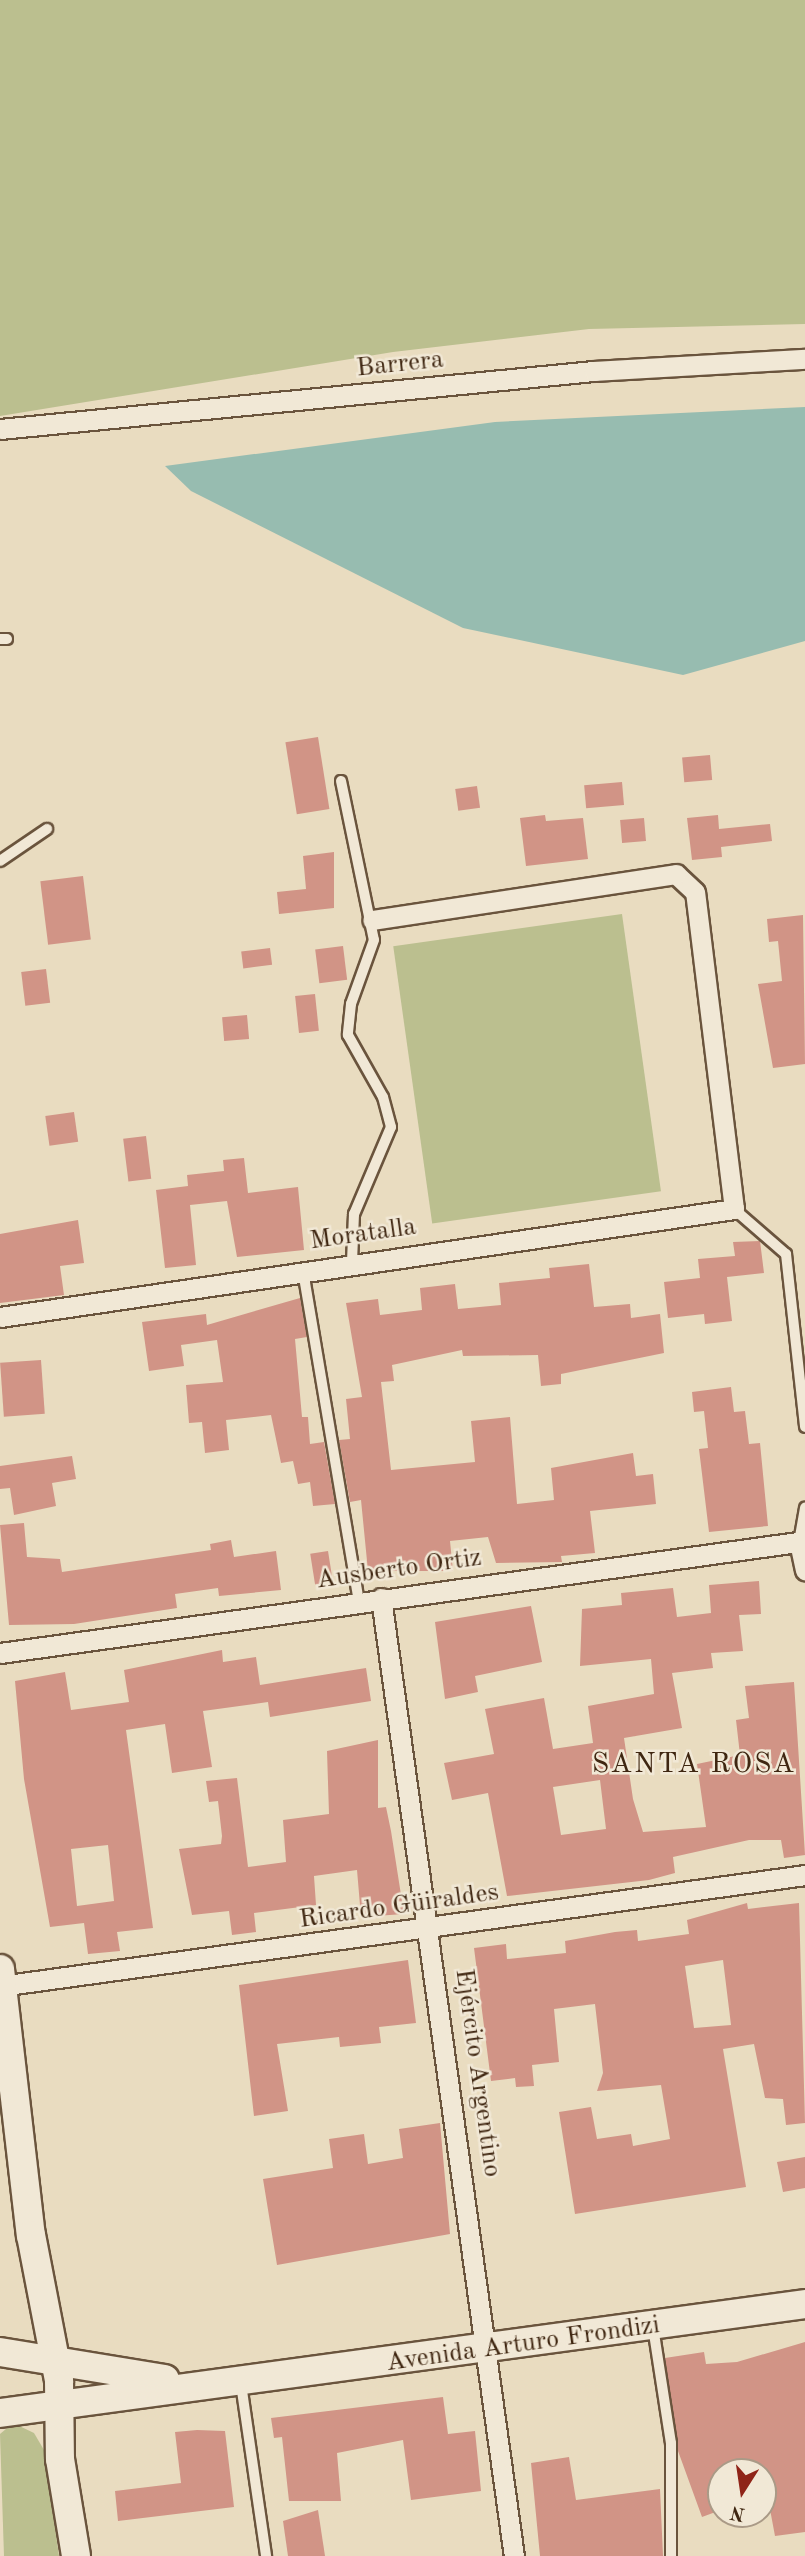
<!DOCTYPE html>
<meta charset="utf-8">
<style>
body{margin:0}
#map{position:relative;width:805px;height:2556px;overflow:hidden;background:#e9dcc0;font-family:"Old Standard TT",serif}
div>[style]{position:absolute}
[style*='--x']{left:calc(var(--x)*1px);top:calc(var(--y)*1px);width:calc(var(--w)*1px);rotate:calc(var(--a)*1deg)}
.green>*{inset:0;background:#bbbf8f;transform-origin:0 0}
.water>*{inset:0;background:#97bcb0}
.building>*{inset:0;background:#d19486;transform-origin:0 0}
.roads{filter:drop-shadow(2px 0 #6a543d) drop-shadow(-2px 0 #6a543d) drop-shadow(0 2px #6a543d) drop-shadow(0 -2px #6a543d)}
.lane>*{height:10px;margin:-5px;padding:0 5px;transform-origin:5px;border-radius:5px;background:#f1e8d6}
.street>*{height:19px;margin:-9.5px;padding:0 9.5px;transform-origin:9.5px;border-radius:9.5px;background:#f1e8d6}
.secondary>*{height:28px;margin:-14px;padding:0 14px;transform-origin:14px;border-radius:14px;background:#f1e8d6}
span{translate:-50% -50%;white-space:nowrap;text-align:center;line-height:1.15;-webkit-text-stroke:5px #f1e8d6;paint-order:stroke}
.street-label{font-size:26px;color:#3f2611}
.neighbourhood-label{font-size:28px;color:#3f2611;letter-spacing:2px}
.north{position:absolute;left:707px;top:2458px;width:70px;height:70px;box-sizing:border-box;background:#f1e8d6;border:2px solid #aa9a87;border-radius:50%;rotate:192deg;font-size:19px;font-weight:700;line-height:28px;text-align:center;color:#3f2611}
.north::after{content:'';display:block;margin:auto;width:24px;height:32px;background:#8f2418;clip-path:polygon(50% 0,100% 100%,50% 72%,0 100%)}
</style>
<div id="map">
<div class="green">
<i style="clip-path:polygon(0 0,805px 0,805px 324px,589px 329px,393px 352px,0 416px)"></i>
<i style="left:622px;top:914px;width:280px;height:231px;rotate:82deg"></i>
<i style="clip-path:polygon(13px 2423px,34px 2433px,44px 2450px,59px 2556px,4px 2556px,0 2434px)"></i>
</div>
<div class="water">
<i style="clip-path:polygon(805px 407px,805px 641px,683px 675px,463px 628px,191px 491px,165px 466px,495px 422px)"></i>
</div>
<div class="building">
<i style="left:318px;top:737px;width:73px;height:33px;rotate:81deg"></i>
<i style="left:710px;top:755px;width:25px;height:28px;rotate:85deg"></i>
<i style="left:622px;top:782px;width:23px;height:38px;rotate:85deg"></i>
<i style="left:477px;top:786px;width:22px;height:22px;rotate:82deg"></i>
<i style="clip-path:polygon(545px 815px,546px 821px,583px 818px,588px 859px,526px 866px,520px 818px)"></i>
<i style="clip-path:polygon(718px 815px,719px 829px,770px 824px,772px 841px,721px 847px,722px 857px,692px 860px,687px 818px)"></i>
<i style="left:644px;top:818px;width:23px;height:24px;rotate:85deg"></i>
<i style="clip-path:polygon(334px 852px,334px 908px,279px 914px,277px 892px,306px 889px,303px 856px)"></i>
<i style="left:83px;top:876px;width:64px;height:43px;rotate:83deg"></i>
<i style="clip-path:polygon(803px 915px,805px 1064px,773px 1068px,758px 984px,782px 981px,778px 941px,769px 942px,767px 919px)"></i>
<i style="left:343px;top:946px;width:34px;height:28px;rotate:83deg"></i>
<i style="left:270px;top:948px;width:17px;height:29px;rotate:83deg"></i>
<i style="left:46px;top:969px;width:34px;height:25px;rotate:83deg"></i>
<i style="left:315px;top:994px;width:37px;height:20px;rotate:84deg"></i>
<i style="left:247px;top:1015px;width:24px;height:25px;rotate:85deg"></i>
<i style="left:74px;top:1112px;width:30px;height:29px;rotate:82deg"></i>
<i style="left:146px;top:1136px;width:43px;height:23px;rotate:83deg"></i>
<i style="clip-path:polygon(244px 1158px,248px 1193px,298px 1187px,304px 1250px,237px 1257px,227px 1201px,190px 1205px,196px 1265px,165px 1268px,156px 1190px,188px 1186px,187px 1175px,224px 1171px,223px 1160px)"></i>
<i style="clip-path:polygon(78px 1220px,84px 1263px,60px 1266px,64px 1295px,0 1303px,0 1234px)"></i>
<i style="clip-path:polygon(760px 1241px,764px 1273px,727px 1277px,732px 1321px,705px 1324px,704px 1314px,668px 1318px,664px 1282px,700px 1278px,698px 1259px,735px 1256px,733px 1242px)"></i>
<i style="clip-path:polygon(589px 1264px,594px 1307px,630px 1304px,631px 1318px,660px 1314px,664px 1353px,561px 1374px,561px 1384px,541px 1386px,538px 1355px,463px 1356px,462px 1350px,392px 1365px,394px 1381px,381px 1382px,391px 1470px,475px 1462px,471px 1421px,510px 1417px,517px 1504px,554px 1500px,551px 1468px,633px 1453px,636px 1476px,653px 1474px,656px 1504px,590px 1511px,595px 1553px,561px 1556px,562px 1562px,496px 1563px,488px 1537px,450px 1541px,453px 1571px,368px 1571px,361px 1500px,350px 1502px,339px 1440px,350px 1439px,346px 1399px,362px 1397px,346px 1303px,378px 1299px,380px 1315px,422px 1310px,420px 1288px,455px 1284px,458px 1309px,501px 1305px,499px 1283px,550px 1278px,549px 1268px)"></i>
<i style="clip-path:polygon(300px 1298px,307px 1337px,295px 1339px,302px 1417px,308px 1417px,310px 1444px,324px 1442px,335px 1504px,313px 1506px,310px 1482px,298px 1484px,293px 1461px,281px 1463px,271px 1415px,226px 1420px,229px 1450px,205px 1453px,202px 1422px,189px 1423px,186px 1385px,223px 1382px,217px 1340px,181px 1345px,184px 1366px,149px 1371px,142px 1322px,206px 1314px,207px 1325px)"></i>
<i style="left:41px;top:1360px;width:54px;height:41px;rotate:86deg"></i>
<i style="clip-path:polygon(731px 1387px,734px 1412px,745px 1411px,749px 1444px,760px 1443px,768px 1526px,709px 1532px,699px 1449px,708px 1448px,704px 1411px,694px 1412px,692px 1392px)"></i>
<i style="clip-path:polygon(72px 1456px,76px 1479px,52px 1483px,56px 1506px,14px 1515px,10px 1488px,0 1489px,0 1466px)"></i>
<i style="clip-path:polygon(24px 1523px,27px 1557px,60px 1559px,62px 1572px,211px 1550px,210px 1544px,231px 1540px,234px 1557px,276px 1551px,281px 1590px,219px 1596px,218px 1588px,175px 1594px,177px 1608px,74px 1624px,9px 1625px,0 1525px)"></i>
<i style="left:328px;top:1551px;width:31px;height:18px;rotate:81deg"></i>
<i style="clip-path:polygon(evenodd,759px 1581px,761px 1614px,739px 1615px,743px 1651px,711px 1653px,713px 1668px,672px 1673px,682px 1728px,624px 1738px,633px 1799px,643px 1832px,706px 1827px,697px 1764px,740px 1755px,736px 1720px,749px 1718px,745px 1686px,794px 1682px,805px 1855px,784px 1858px,781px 1840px,749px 1840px,673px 1857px,675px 1873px,649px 1880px,507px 1896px,488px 1793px,452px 1800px,444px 1763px,494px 1754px,485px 1709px,544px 1698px,553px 1749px,593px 1743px,588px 1706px,654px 1694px,651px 1659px,580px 1666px,582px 1609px,622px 1605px,621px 1593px,673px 1588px,677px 1617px,711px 1613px,709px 1585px,759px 1581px,600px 1780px,606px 1829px,561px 1835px,553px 1787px,600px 1780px)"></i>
<i style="clip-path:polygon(531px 1606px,542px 1662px,475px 1676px,478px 1692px,445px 1699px,435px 1622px)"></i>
<i style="clip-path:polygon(evenodd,222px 1650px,223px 1662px,256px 1657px,260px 1685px,366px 1668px,371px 1701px,270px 1717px,268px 1702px,203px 1711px,212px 1767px,172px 1773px,165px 1724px,126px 1730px,153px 1928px,117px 1932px,120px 1951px,88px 1954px,84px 1923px,50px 1927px,24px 1779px,15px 1681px,65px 1672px,71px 1710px,129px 1702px,124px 1670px,222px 1650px,108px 1845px,114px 1901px,77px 1906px,71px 1849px,108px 1845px)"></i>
<i style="clip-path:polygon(378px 1740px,378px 1808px,386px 1807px,391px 1831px,404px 1914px,361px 1917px,357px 1870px,314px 1876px,316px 1905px,254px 1913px,256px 1932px,232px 1935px,229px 1911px,192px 1915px,179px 1849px,221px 1844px,222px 1836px,218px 1801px,209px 1802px,206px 1781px,237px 1778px,248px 1867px,286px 1862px,283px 1820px,329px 1814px,327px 1751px)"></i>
<i style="clip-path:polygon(evenodd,747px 1903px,748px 1909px,799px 1903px,805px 2123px,786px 2125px,783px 2099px,765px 2098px,754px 2044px,723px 2049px,746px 2187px,575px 2214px,559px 2112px,591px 2107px,597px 2139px,631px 2134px,633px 2146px,670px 2139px,661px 2085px,597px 2091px,603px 2073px,595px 2004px,554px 2009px,559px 2062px,532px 2065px,534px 2086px,516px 2087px,515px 2078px,491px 2081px,474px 1948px,506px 1944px,507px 1959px,566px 1953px,565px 1941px,615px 1932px,637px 1930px,638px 1941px,689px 1934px,687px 1920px,747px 1903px,723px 1960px,731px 2025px,694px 2028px,685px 1966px,723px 1960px)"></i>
<i style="clip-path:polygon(408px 1960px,416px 2023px,379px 2027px,381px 2043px,340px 2047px,339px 2037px,277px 2044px,288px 2111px,254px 2116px,239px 1985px)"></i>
<i style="clip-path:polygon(440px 2123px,450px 2234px,277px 2265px,263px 2179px,333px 2168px,329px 2139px,364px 2134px,368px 2164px,403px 2158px,399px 2129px)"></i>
<i style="clip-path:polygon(805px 2157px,805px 2188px,783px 2192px,777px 2162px)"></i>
<i style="clip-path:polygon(805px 2342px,805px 2532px,775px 2536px,763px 2472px,721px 2472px,721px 2510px,702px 2517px,678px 2451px,665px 2358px,704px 2352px,706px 2364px,737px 2362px)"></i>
<i style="clip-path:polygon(443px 2397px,448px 2434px,475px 2431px,481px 2491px,411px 2500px,403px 2440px,337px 2453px,341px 2501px,289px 2501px,282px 2437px,274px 2438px,271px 2418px)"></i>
<i style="clip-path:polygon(197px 2430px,225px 2431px,234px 2507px,118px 2521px,115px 2491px,181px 2483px,175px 2432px)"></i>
<i style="clip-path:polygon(569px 2457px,576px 2500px,660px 2489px,663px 2556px,540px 2556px,531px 2463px)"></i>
<i style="clip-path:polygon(318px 2510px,325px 2556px,288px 2556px,283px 2521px)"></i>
</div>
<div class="roads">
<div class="lane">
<i style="--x:0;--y:639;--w:7;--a:0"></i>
<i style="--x:341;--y:781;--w:162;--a:78.3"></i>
<i style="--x:374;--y:940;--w:68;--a:109.8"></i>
<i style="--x:351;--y:1004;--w:31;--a:96"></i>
<i style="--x:348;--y:1035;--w:71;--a:60.6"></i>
<i style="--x:383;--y:1097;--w:31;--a:75"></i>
<i style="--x:391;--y:1127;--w:95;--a:113"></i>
<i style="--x:354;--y:1214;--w:48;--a:92.4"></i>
<i style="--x:0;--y:861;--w:57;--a:-34.2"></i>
<i style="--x:734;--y:1209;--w:69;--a:40.9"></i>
<i style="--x:786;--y:1254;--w:174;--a:83.7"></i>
<i style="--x:303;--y:1271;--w:336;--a:80.4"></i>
<i style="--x:799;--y:1542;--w:35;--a:-80"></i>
<i style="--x:653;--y:2327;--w:117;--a:81.2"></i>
<i style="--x:671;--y:2443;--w:113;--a:90"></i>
<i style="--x:241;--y:2384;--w:174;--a:81.7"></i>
</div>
<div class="street">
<i style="--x:0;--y:429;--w:597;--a:-5.58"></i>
<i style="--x:594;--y:371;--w:211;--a:-3.3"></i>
<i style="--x:0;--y:1317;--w:742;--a:-8.37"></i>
<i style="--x:734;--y:1209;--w:319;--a:-97"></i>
<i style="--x:695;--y:892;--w:26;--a:-137"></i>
<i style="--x:676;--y:874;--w:307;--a:171.4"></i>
<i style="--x:799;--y:1542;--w:29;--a:78"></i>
<i style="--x:381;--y:1598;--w:967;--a:82.1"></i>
<i style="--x:0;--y:1653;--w:813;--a:-7.92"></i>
<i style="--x:0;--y:1986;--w:813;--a:-7.85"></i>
</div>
<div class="secondary">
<i style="--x:0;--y:1969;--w:268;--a:83.4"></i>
<i style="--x:31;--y:2235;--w:149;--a:79.1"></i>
<i style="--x:59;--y:2381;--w:78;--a:89.3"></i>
<i style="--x:60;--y:2459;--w:98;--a:80.6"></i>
<i style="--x:0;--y:2352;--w:167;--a:9.3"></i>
<i style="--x:0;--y:2413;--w:812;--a:-7.71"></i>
</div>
</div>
<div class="street-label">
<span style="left:400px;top:365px;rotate:-6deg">Barrera</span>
<span style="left:363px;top:1235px;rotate:-8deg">Moratalla</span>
<span style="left:399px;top:1570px;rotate:-8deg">Ausberto Ortiz</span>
<span style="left:399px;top:1907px;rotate:-8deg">Ricardo Güiraldes</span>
<span style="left:477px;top:2073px;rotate:82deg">Ejército Argentino</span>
<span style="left:523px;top:2345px;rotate:-8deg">Avenida Arturo Frondizi</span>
</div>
<div class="neighbourhood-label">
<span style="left:694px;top:1765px">SANTA ROSA</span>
</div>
<div class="north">N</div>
</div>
